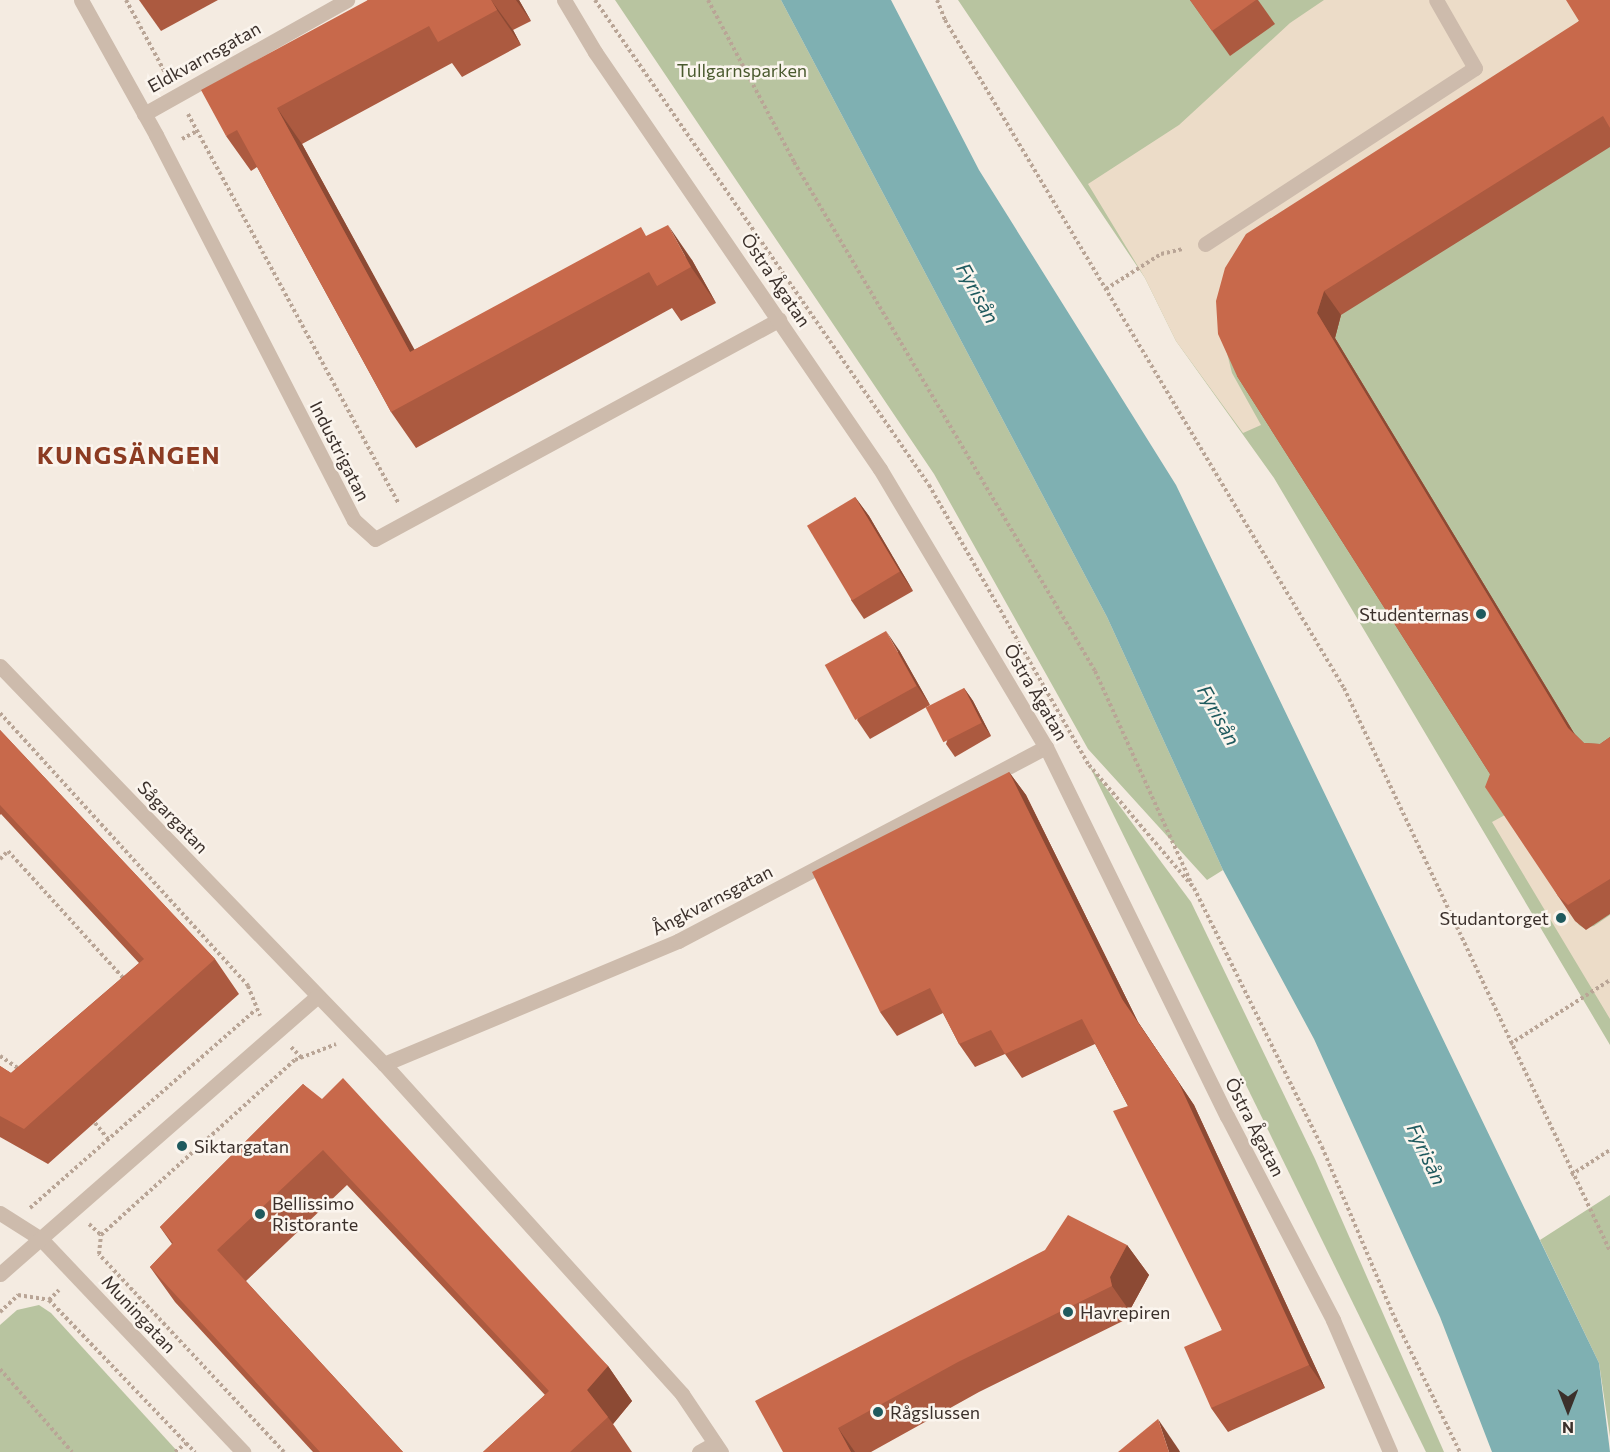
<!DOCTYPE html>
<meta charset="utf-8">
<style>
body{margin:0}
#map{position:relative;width:1610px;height:1452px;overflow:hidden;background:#f4ebe1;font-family:Commissioner,sans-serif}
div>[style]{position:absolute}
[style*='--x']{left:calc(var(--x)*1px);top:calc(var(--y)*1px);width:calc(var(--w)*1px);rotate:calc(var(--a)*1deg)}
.green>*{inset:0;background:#b8c4a0}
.plaza>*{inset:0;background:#ecdcc8}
.water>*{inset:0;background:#7fb0b2}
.path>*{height:4px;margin-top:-2px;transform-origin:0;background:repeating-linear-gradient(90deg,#b9a596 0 3px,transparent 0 6px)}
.service>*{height:15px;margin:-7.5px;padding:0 7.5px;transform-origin:7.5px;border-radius:7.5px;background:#cdbbac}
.minor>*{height:15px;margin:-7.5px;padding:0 7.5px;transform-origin:7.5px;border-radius:7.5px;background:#cdbbac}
.tertiary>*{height:15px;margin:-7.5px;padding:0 7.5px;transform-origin:7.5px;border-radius:7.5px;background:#cdbbac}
.wall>*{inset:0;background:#ac5a40}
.shaded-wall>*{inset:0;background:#8c4a34}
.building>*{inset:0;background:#c8694b;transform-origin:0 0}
.dots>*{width:16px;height:16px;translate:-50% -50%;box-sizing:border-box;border:3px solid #fbf5ee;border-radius:50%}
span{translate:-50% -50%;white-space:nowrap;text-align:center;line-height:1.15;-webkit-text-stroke:5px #fbf5ee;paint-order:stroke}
.street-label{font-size:18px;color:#3b302b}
.park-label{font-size:18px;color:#4a5a2e}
.poi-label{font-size:18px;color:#3b302b}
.right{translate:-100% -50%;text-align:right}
.left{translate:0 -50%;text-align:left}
.water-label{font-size:20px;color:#1f5a5e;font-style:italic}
.district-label{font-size:24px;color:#8c3b22;font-weight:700;letter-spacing:1.5px}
.north{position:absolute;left:1538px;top:1380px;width:60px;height:60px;-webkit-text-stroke:4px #fbf5ee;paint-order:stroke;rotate:180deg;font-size:16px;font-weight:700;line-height:24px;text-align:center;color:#3b302b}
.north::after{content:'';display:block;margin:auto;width:21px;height:27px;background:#3b302b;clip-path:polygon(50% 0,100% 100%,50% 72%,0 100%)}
</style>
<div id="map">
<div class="green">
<i style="clip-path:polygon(615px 0,781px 0,1107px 617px,1223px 870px,1207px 880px,1088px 749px,934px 474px)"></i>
<i style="clip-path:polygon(958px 0,1610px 0,1610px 1045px,1274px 478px,1176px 341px,1145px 278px)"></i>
<i style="clip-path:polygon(1089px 765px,1191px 902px,1315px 1159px,1444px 1452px,1426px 1452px)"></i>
<i style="clip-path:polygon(1610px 1195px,1610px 1437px,1599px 1363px,1540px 1240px)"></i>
<i style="clip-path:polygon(39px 1305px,51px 1313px,178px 1452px,0 1452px,0 1325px,17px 1310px)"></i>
</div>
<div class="plaza">
<i style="clip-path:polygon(1324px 0,1568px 0,1597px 46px,1221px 329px,1232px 373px,1261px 425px,1243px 433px,1176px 341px,1145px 278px,1088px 184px,1179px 125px,1290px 23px)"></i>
<i style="clip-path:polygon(1505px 815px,1579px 925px,1584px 928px,1594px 926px,1610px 915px,1610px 1019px,1492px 822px)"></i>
</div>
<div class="water">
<i style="clip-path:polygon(781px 0,891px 0,979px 170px,1176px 485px,1599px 1363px,1610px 1452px,1492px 1452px,1440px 1317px,1314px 1039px,1223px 870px,1107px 617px)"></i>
</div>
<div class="path">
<i style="--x:126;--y:0;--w:86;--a:61.7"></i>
<i style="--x:595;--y:0;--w:589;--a:55.45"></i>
<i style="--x:929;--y:485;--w:322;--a:60.3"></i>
<i style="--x:1089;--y:765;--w:162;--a:49.5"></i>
<i style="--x:1194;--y:888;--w:289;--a:63.7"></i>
<i style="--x:1322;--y:1147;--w:187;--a:67"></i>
<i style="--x:1395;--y:1319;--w:148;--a:64"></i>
<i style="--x:708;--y:0;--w:183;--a:62"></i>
<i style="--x:794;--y:162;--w:591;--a:59.4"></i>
<i style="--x:1095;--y:671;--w:235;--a:65.6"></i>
<i style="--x:937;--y:0;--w:22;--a:68"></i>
<i style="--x:945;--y:20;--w:778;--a:59.15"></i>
<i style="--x:1344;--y:688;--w:623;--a:64.71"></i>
<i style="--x:188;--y:114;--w:442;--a:61.6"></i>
<i style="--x:182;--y:139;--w:17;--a:-28"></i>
<i style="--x:1106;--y:289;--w:65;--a:-32.5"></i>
<i style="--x:1161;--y:254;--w:23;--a:-13"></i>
<i style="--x:0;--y:713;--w:369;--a:47.7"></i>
<i style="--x:248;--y:986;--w:32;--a:68"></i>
<i style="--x:0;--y:859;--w:11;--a:-45"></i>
<i style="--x:8;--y:851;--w:174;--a:47.8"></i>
<i style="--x:1510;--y:1044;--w:119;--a:-32.6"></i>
<i style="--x:291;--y:1047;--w:16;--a:45"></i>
<i style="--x:0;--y:1056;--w:23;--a:34"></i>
<i style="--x:95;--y:1123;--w:21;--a:51"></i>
<i style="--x:1571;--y:1175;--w:46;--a:-32.7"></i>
<i style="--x:30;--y:1208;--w:300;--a:-41.3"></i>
<i style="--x:89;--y:1224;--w:16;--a:43"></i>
<i style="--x:49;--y:1300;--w:14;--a:-45"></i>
<i style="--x:0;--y:1312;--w:25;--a:-43"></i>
<i style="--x:18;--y:1295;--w:31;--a:9"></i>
<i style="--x:49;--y:1300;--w:211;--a:46.2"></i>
<i style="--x:0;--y:1369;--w:110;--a:49.1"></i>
<i style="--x:175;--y:1452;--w:14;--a:-39"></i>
<i style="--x:284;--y:1452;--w:271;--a:-133.1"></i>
<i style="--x:99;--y:1254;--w:19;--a:-84"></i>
<i style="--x:101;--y:1235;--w:261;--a:-42.1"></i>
<i style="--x:295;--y:1060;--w:44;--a:-21.3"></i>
</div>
<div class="service">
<i style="--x:1205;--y:244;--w:322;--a:-33.1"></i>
<i style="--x:1475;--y:68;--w:78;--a:-119.8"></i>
<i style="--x:384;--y:1064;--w:319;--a:-22.7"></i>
<i style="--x:678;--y:941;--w:416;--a:-27.8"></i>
</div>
<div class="minor">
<i style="--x:81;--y:0;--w:154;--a:60.9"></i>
<i style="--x:156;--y:135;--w:433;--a:62.8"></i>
<i style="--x:354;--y:520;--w:28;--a:42"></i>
<i style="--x:375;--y:539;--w:460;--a:-28.5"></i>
<i style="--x:144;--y:114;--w:233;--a:-29.3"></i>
<i style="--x:0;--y:666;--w:553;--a:46.03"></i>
<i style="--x:384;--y:1064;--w:445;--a:47.9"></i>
<i style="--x:682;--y:1394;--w:70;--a:56.1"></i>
<i style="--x:0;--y:1213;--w:49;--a:32.4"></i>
<i style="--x:41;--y:1239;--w:294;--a:46.5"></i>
<i style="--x:0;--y:1274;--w:422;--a:-41.2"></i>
<i style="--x:699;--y:1452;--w:18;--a:-29"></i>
</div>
<div class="tertiary">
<i style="--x:564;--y:0;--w:61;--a:59.2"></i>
<i style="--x:595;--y:52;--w:505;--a:55.65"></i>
<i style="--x:880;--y:469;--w:324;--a:59.2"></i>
<i style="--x:1046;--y:747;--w:411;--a:63.9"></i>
<i style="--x:1227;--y:1116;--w:230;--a:62.5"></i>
<i style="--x:1333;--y:1320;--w:144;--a:66.6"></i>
</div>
<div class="wall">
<i style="clip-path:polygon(139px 0,218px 0,161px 31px)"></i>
<i style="clip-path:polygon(368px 0,519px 0,531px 21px,513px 30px,521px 45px,462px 77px,452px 63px,302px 144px,414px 350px,647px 236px,692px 260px,716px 303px,681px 321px,672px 308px,416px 448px,391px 412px,257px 167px,251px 171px,226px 136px)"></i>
<i style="clip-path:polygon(1190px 0,1258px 0,1275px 24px,1230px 56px)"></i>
<i style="clip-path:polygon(1610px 0,1610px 147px,1341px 315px,1335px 338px,1574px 733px,1584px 743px,1600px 744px,1610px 737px,1610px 914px,1586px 930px,1575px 921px,1558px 896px,1490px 774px,1237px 376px,1579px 21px)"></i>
<i style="clip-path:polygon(855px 497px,869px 516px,913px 591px,864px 619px,851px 600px)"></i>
<i style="clip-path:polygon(899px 650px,930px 705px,870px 739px,857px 720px)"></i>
<i style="clip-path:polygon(964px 688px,973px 701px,991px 736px,955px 757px,946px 744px)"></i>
<i style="clip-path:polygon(0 730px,215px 959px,239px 994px,48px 1164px,0 1137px,0 1066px,11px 1073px,139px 963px,1px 814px,0 815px)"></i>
<i style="clip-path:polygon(1009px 772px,1026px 795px,1138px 1022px,1194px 1105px,1325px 1388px,1228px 1432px,1211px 1408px,1222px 1330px,1128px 1106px,1095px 1044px,1022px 1078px,1005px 1054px,975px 1067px,959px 1044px,943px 1013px,897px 1036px,880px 1012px)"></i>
<i style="clip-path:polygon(303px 1084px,608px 1366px,632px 1401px,613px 1424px,632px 1452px,483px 1452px,545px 1395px,347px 1185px,246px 1281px,403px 1452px,313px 1452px,175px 1302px,150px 1267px,172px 1244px,160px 1227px)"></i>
<i style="clip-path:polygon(1127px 1245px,1149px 1275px,1131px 1308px,1133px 1316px,979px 1392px,871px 1452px,783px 1452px)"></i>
</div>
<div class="shaded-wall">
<i style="clip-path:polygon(491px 0,513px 30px,521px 45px,497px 10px)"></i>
<i style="clip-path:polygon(516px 0,519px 0,531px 21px)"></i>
<i style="clip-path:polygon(277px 108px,302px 144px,435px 387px,410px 352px)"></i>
<i style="clip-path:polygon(668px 225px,692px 260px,716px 303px,691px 267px)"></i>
<i style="clip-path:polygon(1324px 291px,1341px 315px,1335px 338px,1586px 753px,1568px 728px,1317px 313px)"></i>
<i style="clip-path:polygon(855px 497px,869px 516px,913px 591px,900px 572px)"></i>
<i style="clip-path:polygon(886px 631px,899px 650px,930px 705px,917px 686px)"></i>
<i style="clip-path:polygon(964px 688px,973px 701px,991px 736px,982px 723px)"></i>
<i style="clip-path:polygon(1009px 772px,1026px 795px,1138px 1022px,1194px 1105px,1325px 1388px,1309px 1365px,1122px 999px)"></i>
<i style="clip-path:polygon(1127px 1245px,1149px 1275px,1131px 1308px,1133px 1316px,1112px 1286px,1110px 1277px)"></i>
<i style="clip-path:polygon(608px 1366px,632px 1401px,613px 1424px,587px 1390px)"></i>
<i style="clip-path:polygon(1158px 1419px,1179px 1450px,1180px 1452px,1169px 1452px)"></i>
<i style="clip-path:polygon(838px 1428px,855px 1452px,851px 1452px)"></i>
</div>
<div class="building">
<i style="clip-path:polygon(368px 0,491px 0,497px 10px,438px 42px,429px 26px,277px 108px,410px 352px,641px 227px,646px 236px,668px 225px,691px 267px,657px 286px,649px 272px,391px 412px,237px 130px,226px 136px,201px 90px)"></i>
<i style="clip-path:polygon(1190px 0,1256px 0,1212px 31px)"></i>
<i style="clip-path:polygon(1566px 0,1610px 0,1610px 128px,1603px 116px,1324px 291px,1317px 313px,1568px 728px,1584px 743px,1600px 744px,1610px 737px,1610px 879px,1568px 905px,1558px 896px,1485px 787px,1490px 774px,1237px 376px,1218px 334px,1216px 301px,1225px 268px,1246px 234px,1579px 21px)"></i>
<i style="left:855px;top:497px;width:87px;height:56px;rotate:59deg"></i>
<i style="left:886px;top:631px;width:63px;height:70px;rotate:61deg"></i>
<i style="left:964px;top:688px;width:39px;height:43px;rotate:63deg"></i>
<i style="clip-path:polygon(0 730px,215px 959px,24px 1129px,0 1116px,0 1066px,11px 1073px,144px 959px,0 805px)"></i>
<i style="clip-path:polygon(1009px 772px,1122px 999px,1178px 1081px,1309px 1365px,1211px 1408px,1184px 1347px,1222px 1330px,1113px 1111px,1128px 1106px,1082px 1019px,1005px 1054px,991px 1030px,959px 1044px,930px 988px,880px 1012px,812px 872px)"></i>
<i style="clip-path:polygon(343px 1078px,608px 1366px,587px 1390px,608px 1417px,570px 1452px,483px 1452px,549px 1391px,323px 1150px,217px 1250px,403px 1452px,320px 1452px,150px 1267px,173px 1243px,160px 1227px,303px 1084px,322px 1099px)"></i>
<i style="clip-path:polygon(1068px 1215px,1127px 1245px,1110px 1277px,1112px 1286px,958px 1362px,838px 1428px,851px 1452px,783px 1452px,755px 1401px,1045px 1250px)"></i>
<i style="clip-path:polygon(1158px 1419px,1169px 1452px,1118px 1452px)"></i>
</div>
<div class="dots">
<i style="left:1481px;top:614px;background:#1f5a5e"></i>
<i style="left:1561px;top:918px;background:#1f5a5e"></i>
<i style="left:182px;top:1146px;background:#1f5a5e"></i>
<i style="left:260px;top:1214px;background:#1f5a5e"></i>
<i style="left:1068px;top:1312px;background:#1f5a5e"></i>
<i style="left:878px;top:1412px;background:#1f5a5e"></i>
</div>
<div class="street-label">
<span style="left:204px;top:57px;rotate:-29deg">Eldkvarnsgatan</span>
<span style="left:776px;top:280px;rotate:56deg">Östra Ågatan</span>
<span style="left:340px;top:451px;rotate:63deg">Industrigatan</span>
<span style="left:1036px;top:692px;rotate:60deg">Östra Ågatan</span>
<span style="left:173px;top:817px;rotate:46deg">Sågargatan</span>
<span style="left:712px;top:900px;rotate:-27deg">Ångkvarnsgatan</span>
<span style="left:1255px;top:1127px;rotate:63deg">Östra Ågatan</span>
<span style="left:139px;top:1314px;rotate:47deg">Muningatan</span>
</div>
<div class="park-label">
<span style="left:742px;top:70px">Tullgarnsparken</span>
</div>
<div class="poi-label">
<span class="right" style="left:1469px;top:614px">Studenternas</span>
<span class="right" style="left:1549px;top:918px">Studantorget</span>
<span class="left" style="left:194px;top:1146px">Siktargatan</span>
<span class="left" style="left:272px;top:1214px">Bellissimo<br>Ristorante</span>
<span class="left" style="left:1080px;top:1312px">Havrepiren</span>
<span class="left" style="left:890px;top:1412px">Rågslussen</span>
</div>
<div class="water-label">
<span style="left:978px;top:293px;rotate:61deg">Fyrisån</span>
<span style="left:1219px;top:715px;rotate:61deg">Fyrisån</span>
<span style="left:1427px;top:1154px;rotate:65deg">Fyrisån</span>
</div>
<div class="district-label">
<span style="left:129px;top:455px">KUNGSÄNGEN</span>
</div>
<div class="north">N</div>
</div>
